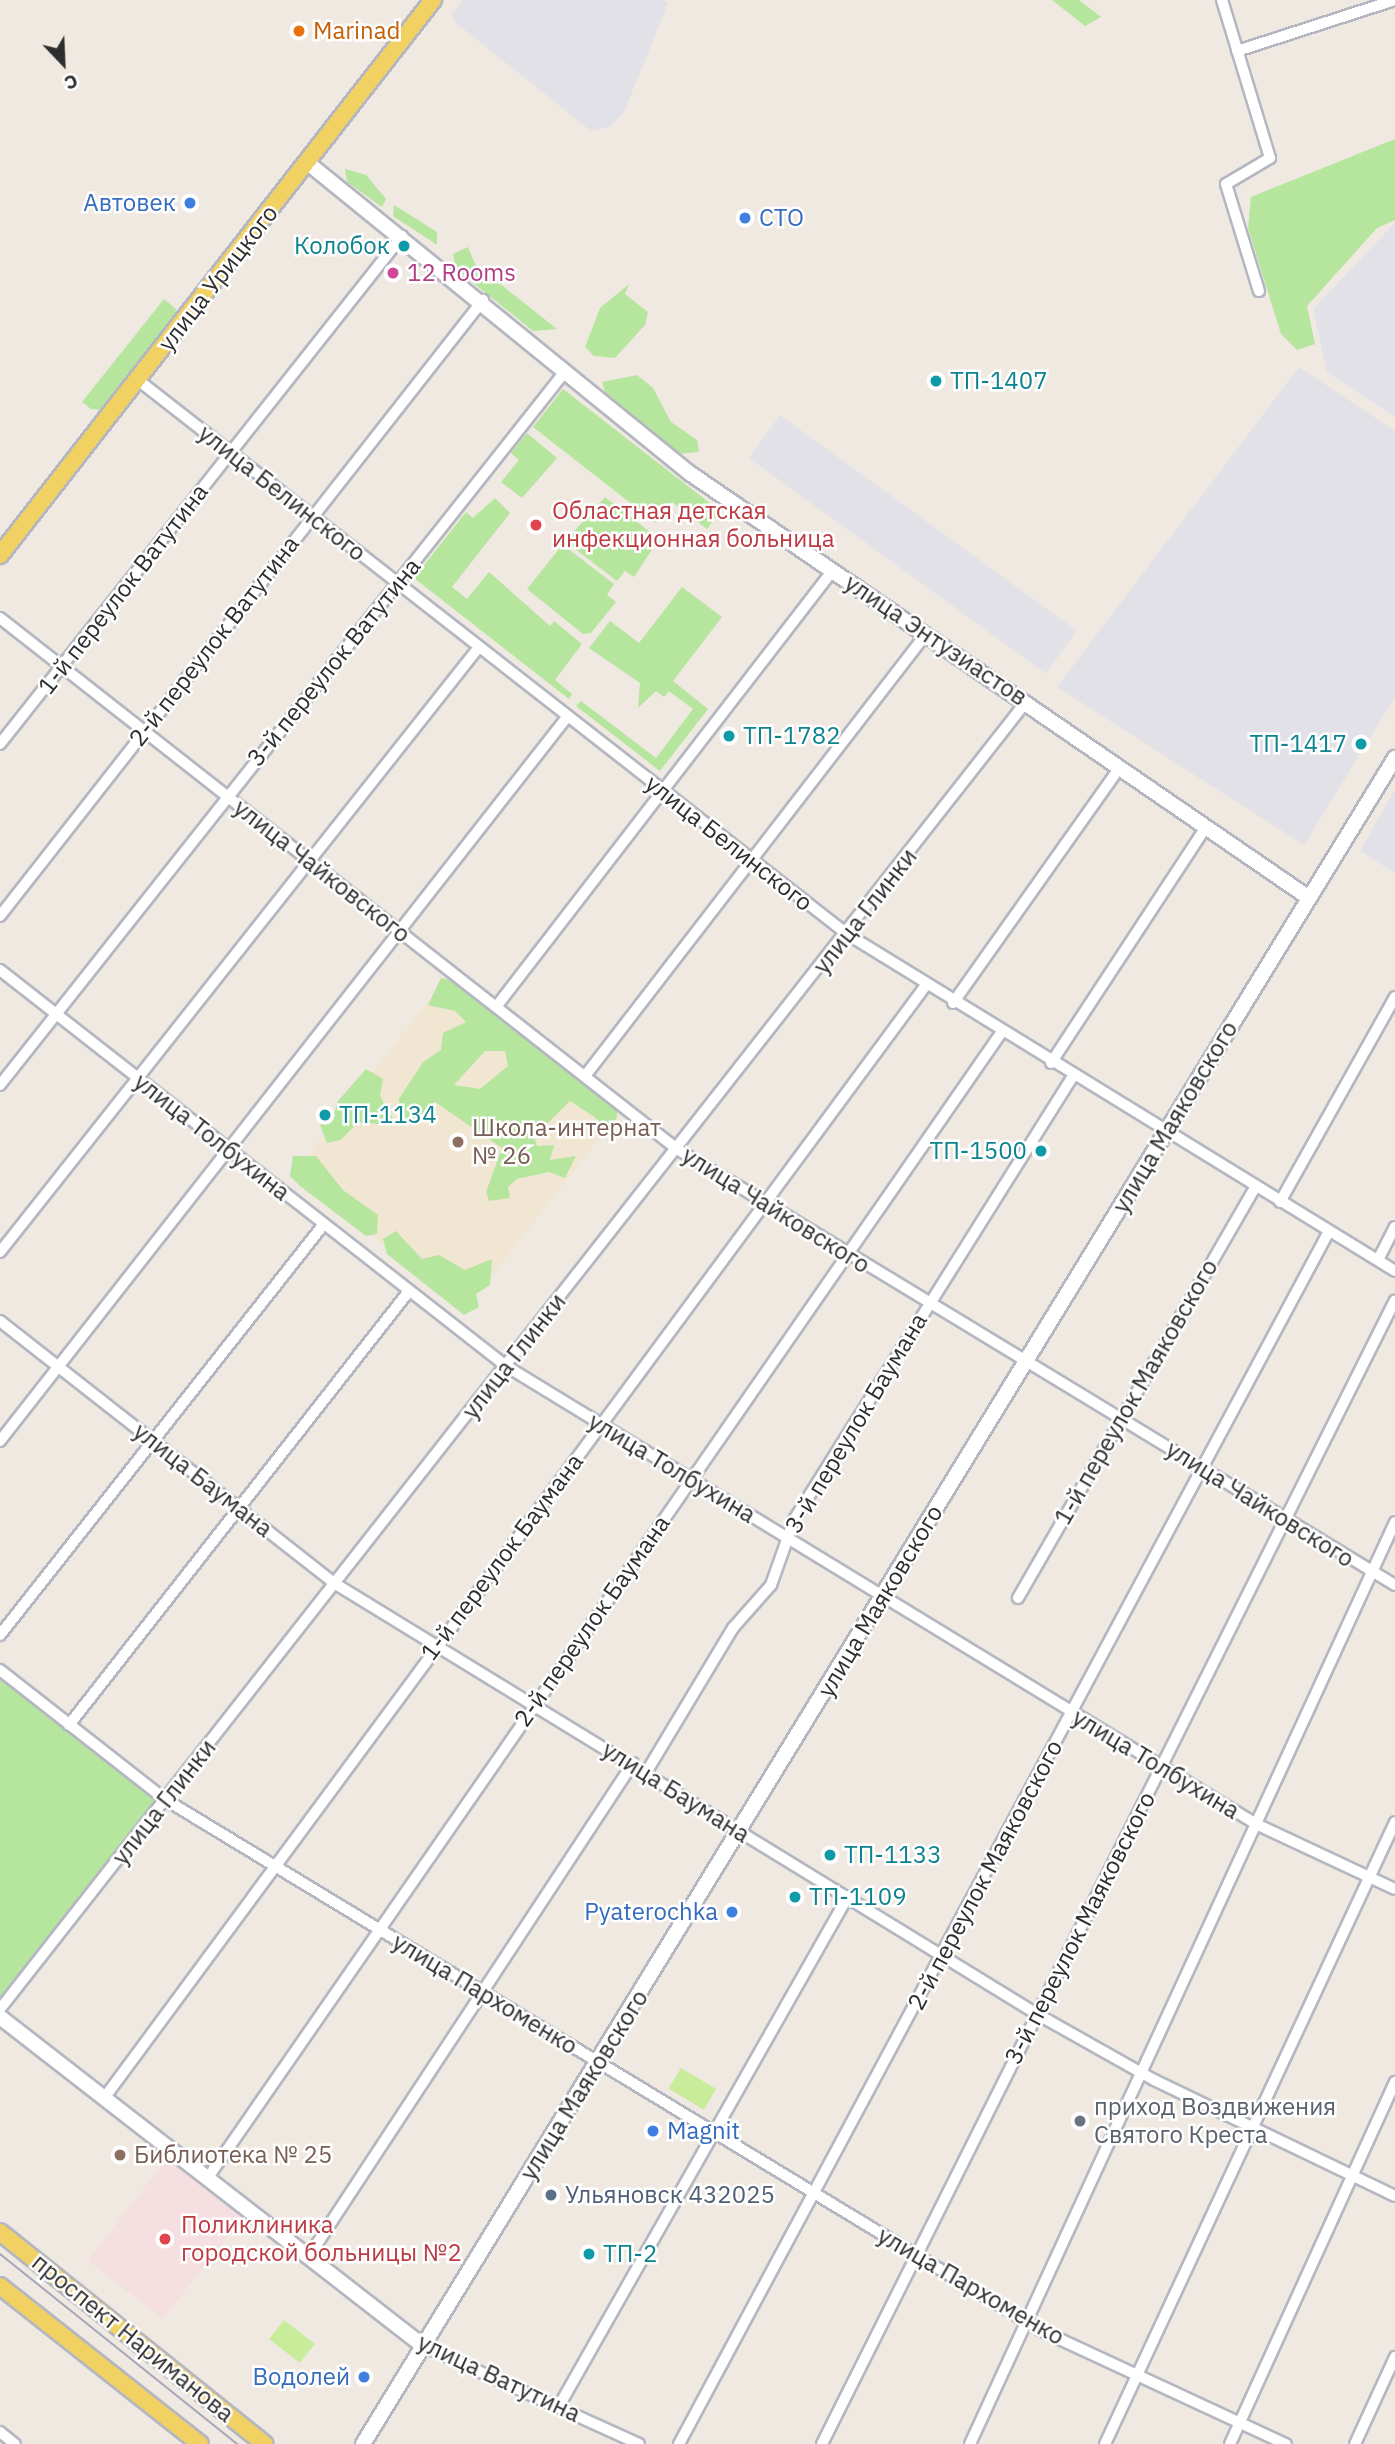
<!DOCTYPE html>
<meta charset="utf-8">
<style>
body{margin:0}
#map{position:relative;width:1395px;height:2444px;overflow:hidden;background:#efe9e1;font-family:"IBM Plex Sans",sans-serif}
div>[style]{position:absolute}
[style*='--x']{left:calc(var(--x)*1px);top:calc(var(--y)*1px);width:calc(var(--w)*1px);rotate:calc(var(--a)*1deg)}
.industrial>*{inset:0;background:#e3e1e8;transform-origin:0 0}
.education>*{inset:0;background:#f0e6d1;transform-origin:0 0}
.medical>*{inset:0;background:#f5dfe0;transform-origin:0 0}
.green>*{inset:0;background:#b6e59e}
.pitch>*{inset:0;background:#c9ec9a;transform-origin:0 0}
.roads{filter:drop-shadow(2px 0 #b4b7c1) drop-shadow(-2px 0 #b4b7c1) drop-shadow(0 2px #b4b7c1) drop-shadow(0 -2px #b4b7c1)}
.street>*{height:10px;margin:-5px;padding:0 5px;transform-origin:5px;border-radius:5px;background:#fff}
.secondary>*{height:14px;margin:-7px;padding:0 7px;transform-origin:7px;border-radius:7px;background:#fff}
.primary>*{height:16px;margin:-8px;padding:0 8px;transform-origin:8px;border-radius:8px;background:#f2d163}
.tram>*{height:2px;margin:-1px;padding:0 1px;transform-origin:1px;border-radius:1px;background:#a3a6b8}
.dots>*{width:19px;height:19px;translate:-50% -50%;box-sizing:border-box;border:4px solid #fff;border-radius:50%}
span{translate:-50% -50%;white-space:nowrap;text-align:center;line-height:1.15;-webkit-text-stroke:5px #fff;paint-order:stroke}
.food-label{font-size:24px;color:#c56008}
.left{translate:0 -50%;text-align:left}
.shop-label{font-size:24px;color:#366cbe}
.right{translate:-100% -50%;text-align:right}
.culture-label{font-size:24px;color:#0d838f}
.hotel-label{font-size:24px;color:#b23c85}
.street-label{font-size:24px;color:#2e2e2e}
.health-label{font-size:24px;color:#be3a42}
.education-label{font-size:24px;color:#785e54}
.worship-label{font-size:24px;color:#5b616d}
.service-label{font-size:24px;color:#4e5e75}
.north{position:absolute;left:28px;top:28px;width:70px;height:70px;-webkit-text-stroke:5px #fff;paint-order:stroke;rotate:157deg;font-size:19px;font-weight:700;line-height:28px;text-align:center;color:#2e2e2e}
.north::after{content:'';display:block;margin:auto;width:24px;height:32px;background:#2e2e2e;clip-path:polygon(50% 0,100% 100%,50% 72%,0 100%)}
</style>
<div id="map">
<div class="industrial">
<i style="clip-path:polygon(463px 0,663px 0,668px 3px,624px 112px,611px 126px,591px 131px,456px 23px,451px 15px)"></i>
<i style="clip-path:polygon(1395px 223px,1395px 417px,1327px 372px,1313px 309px)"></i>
<i style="clip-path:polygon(1299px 367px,1395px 431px,1395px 697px,1304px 845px,1057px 687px)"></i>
<i style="left:780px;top:415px;width:367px;height:53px;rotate:36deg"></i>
<i style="clip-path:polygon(1395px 789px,1395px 873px,1360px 851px)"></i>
</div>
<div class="education">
<i style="left:441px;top:985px;width:219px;height:240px;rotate:38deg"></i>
</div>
<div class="medical">
<i style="left:168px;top:2158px;width:95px;height:130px;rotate:38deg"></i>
</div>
<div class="green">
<i style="clip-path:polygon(1052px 0,1079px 0,1101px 17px,1085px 26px)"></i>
<i style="clip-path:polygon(1395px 139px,1395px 220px,1377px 228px,1307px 306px,1315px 344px,1297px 350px,1281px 334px,1248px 228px,1251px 197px)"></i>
<i style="clip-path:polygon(345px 169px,366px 175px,386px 199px,382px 207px,347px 182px)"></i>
<i style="clip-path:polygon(394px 205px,437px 232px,437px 245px,393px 216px)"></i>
<i style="clip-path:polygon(468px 247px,475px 264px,557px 329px,533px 331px,456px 269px,453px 254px)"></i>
<i style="clip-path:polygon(629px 284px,625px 294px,648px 312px,645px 325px,615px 358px,594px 356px,585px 347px,600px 308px)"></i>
<i style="clip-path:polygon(164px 299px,176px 309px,174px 323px,103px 410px,91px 409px,82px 402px)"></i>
<i style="clip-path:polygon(637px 375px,653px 388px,671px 422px,697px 440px,699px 452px,676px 454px,607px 399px,602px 382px)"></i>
<i style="clip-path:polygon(563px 389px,720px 511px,707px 529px,672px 502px,656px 523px,533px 427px)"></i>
<i style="clip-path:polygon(527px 433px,557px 458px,522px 498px,501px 482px,519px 460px,511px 453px)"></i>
<i style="clip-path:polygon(605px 497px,659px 539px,634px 577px,625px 571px,617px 581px,570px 545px,569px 537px)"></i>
<i style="clip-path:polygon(495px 498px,510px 513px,452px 587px,467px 599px,489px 572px,550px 626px,554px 621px,582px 644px,555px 680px,572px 694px,569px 699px,414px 578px,466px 512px,473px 518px)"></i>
<i style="clip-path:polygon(567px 548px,614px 584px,607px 595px,616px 602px,591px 633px,583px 634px,527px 589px,559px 549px)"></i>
<i style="clip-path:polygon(682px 587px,722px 617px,673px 681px,708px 709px,660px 771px,576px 706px,581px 701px,656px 758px,693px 709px,669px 691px,664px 697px,656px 691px,638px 708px,640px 683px,589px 648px,610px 621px,639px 643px)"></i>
<i style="clip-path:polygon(evenodd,441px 978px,457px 981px,618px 1107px,615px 1128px,602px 1131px,596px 1118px,570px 1101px,534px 1137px,537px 1146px,554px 1145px,550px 1160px,576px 1156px,565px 1178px,549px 1172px,517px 1179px,508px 1187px,510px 1198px,489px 1201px,486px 1192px,502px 1148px,435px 1102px,411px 1123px,398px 1117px,399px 1099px,423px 1062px,441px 1050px,443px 1033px,466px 1022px,455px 1011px,428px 1005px,441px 978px,485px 1051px,505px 1051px,508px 1066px,480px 1089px,454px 1085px,485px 1051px)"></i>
<i style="clip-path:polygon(366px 1069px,383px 1079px,380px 1096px,397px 1126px,358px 1122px,341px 1140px,327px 1143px,320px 1125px,333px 1117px,338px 1101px)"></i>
<i style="clip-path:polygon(293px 1156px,316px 1156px,343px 1190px,378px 1215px,377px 1234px,366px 1236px,300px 1186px,290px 1176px)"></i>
<i style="clip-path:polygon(396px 1231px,422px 1259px,439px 1255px,465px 1270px,492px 1259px,490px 1285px,476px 1294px,479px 1307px,464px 1315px,387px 1254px,383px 1239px)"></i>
<i style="clip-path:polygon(0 1673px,155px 1800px,0 1997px)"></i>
</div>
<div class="pitch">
<i style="left:681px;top:2068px;width:41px;height:24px;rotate:31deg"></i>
<i style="left:284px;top:2320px;width:39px;height:24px;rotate:38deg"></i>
</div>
<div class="roads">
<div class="street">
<i style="--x:1222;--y:0;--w:165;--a:73.1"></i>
<i style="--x:1270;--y:158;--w:51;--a:149.4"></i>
<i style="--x:1226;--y:184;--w:112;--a:72.9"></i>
<i style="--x:1237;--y:51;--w:166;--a:-17.9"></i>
<i style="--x:138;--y:380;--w:900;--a:38"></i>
<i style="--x:847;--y:934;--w:643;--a:31.59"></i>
<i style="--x:0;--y:618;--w:860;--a:38.11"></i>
<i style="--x:677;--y:1149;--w:840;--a:31.27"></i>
<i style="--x:0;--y:744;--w:648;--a:-51.64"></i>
<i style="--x:0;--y:916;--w:783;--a:-51.9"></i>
<i style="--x:0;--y:970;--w:643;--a:38.05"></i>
<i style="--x:506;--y:1366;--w:879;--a:31.41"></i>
<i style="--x:1256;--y:1824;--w:153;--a:25.1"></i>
<i style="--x:953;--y:1003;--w:289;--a:-54.7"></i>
<i style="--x:496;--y:1007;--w:552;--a:-52.36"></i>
<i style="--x:1051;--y:1063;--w:282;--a:-56.7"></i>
<i style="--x:585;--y:1076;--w:558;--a:-52.35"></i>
<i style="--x:0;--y:1085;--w:908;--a:-51.62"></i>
<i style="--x:1280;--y:1202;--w:235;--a:-60.7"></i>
<i style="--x:0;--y:1252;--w:772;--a:-51.63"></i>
<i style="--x:1378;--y:1260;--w:37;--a:-63"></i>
<i style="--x:0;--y:1321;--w:424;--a:38.1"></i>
<i style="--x:334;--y:1583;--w:825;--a:31.51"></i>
<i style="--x:1037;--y:2014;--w:134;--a:29.4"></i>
<i style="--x:1154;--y:2080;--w:267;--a:25.7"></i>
<i style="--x:0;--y:1441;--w:920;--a:-51.93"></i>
<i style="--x:1018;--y:1598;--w:474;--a:-60"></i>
<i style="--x:0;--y:1635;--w:523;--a:-51.75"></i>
<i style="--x:0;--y:1670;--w:211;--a:38.1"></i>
<i style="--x:166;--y:1800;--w:1022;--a:31.23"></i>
<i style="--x:1040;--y:2330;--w:271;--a:24.9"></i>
<i style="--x:69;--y:1725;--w:551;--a:-51.92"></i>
<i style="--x:647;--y:1771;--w:167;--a:-59"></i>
<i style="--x:733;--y:1628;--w:57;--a:-48.5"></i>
<i style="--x:771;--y:1585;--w:69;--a:-70.5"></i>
<i style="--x:794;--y:1520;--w:524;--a:-57.86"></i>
<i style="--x:0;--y:2009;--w:1662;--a:-51.87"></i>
<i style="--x:105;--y:2097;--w:1382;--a:-53.56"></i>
<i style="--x:209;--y:2176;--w:1391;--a:-55.28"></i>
<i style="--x:309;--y:2256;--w:590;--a:-56.69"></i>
<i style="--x:423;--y:2346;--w:237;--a:24.4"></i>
<i style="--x:559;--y:2406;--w:584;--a:-60.45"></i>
<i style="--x:0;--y:2432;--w:19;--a:39"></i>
<i style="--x:679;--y:2444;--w:1376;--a:-61.81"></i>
<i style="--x:822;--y:2444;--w:1279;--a:-63.39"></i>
<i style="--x:970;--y:2444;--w:1015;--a:-65.25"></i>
<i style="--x:1105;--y:2444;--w:686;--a:-65"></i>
<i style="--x:1230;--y:2444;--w:398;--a:-65.5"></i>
<i style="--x:1355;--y:2444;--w:96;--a:-65.3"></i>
</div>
<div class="secondary">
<i style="--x:308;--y:163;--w:493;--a:39.1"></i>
<i style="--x:691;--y:474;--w:749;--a:34.45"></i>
<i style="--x:0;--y:2017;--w:536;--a:37.87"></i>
<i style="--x:363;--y:2444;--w:1977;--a:-58.53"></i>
</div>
<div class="primary">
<i style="--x:0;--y:555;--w:704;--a:-52.04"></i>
<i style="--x:0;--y:2232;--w:339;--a:38.7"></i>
<i style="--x:0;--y:2286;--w:255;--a:38.3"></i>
</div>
</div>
<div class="tram">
<i style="--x:0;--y:2254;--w:304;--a:38.7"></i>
</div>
<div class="dots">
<i style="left:299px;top:31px;background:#e8710a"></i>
<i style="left:190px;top:203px;background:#3f7fe0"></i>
<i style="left:745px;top:218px;background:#3f7fe0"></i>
<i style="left:404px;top:246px;background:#0f9aa8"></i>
<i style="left:393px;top:273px;background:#d1479c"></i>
<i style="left:936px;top:381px;background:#0f9aa8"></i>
<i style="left:536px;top:525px;background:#e0444e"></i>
<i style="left:729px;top:736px;background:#0f9aa8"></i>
<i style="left:1361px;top:744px;background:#0f9aa8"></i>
<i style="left:325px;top:1115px;background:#0f9aa8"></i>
<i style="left:458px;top:1142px;background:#8d6e63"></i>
<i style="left:1041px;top:1151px;background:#0f9aa8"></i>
<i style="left:830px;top:1855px;background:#0f9aa8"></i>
<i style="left:795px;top:1897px;background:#0f9aa8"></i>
<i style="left:732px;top:1912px;background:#3f7fe0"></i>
<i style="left:1080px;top:2121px;background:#6b7280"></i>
<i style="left:653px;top:2131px;background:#3f7fe0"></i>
<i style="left:120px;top:2155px;background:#8d6e63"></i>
<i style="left:551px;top:2195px;background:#5c6f8a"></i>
<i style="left:165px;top:2239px;background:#e0444e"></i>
<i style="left:589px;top:2254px;background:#0f9aa8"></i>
<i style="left:364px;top:2377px;background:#3f7fe0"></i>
</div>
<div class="food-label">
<span class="left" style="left:313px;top:31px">Marinad</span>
</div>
<div class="shop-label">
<span class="right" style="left:176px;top:203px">Автовек</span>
<span class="left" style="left:759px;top:218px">СТО</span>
<span class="right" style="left:718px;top:1912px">Pyaterochka</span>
<span class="left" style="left:667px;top:2131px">Magnit</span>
<span class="right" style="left:350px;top:2377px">Водолей</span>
</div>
<div class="culture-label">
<span class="right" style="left:390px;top:246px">Колобок</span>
<span class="left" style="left:950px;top:381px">ТП-1407</span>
<span class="left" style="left:743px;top:736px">ТП-1782</span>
<span class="right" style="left:1347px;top:744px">ТП-1417</span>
<span class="left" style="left:339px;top:1115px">ТП-1134</span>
<span class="right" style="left:1027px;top:1151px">ТП-1500</span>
<span class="left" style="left:844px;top:1855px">ТП-1133</span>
<span class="left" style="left:809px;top:1897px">ТП-1109</span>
<span class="left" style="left:603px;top:2254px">ТП-2</span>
</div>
<div class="hotel-label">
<span class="left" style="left:407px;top:273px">12 Rooms</span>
</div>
<div class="street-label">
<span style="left:218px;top:278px;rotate:-52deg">улица Урицкого</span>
<span style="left:282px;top:493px;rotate:38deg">улица Белинского</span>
<span style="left:123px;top:589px;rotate:-52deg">1-й переулок Ватутина</span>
<span style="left:936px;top:640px;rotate:34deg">улица Энтузиастов</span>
<span style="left:214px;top:641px;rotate:-52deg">2-й переулок Ватутина</span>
<span style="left:334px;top:662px;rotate:-51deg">3-й переулок Ватутина</span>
<span style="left:729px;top:843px;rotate:38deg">улица Белинского</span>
<span style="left:322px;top:871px;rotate:38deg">улица Чайковского</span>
<span style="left:865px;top:911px;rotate:-52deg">улица Глинки</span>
<span style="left:1175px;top:1117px;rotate:-59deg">улица Маяковского</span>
<span style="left:212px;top:1137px;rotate:38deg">улица Толбухина</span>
<span style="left:776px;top:1210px;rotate:32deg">улица Чайковского</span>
<span style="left:514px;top:1356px;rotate:-52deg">улица Глинки</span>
<span style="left:1136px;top:1392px;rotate:-60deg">1-й переулок Маяковского</span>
<span style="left:856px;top:1423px;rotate:-59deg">3-й переулок Баумана</span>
<span style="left:672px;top:1468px;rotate:31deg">улица Толбухина</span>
<span style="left:203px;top:1480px;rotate:38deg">улица Баумана</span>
<span style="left:1260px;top:1504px;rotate:32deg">улица Чайковского</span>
<span style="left:502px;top:1557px;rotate:-53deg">1-й переулок Баумана</span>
<span style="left:880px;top:1601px;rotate:-59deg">улица Маяковского</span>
<span style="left:592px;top:1621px;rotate:-55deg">2-й переулок Баумана</span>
<span style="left:1156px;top:1764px;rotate:31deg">улица Толбухина</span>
<span style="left:676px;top:1792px;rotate:32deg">улица Баумана</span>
<span style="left:164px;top:1802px;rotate:-52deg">улица Глинки</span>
<span style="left:985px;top:1875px;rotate:-62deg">2-й переулок Маяковского</span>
<span style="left:1080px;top:1928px;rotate:-63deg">3-й переулок Маяковского</span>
<span style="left:485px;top:1994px;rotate:31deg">улица Пархоменко</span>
<span style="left:584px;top:2085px;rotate:-58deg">улица Маяковского</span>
<span style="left:971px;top:2286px;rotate:30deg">улица Пархоменко</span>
<span style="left:133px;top:2338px;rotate:39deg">проспект Нариманова</span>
<span style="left:499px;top:2378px;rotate:25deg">улица Ватутина</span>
</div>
<div class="health-label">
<span class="left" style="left:552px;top:525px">Областная детская<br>инфекционная больница</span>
<span class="left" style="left:181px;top:2239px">Поликлиника<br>городской больницы №2</span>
</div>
<div class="education-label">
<span class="left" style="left:472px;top:1142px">Школа-интернат<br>№ 26</span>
<span class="left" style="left:134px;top:2155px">Библиотека № 25</span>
</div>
<div class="worship-label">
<span class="left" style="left:1094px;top:2121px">приход Воздвижения<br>Святого Креста</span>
</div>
<div class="service-label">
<span class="left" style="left:565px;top:2195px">Ульяновск 432025</span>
</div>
<div class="north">С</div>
</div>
